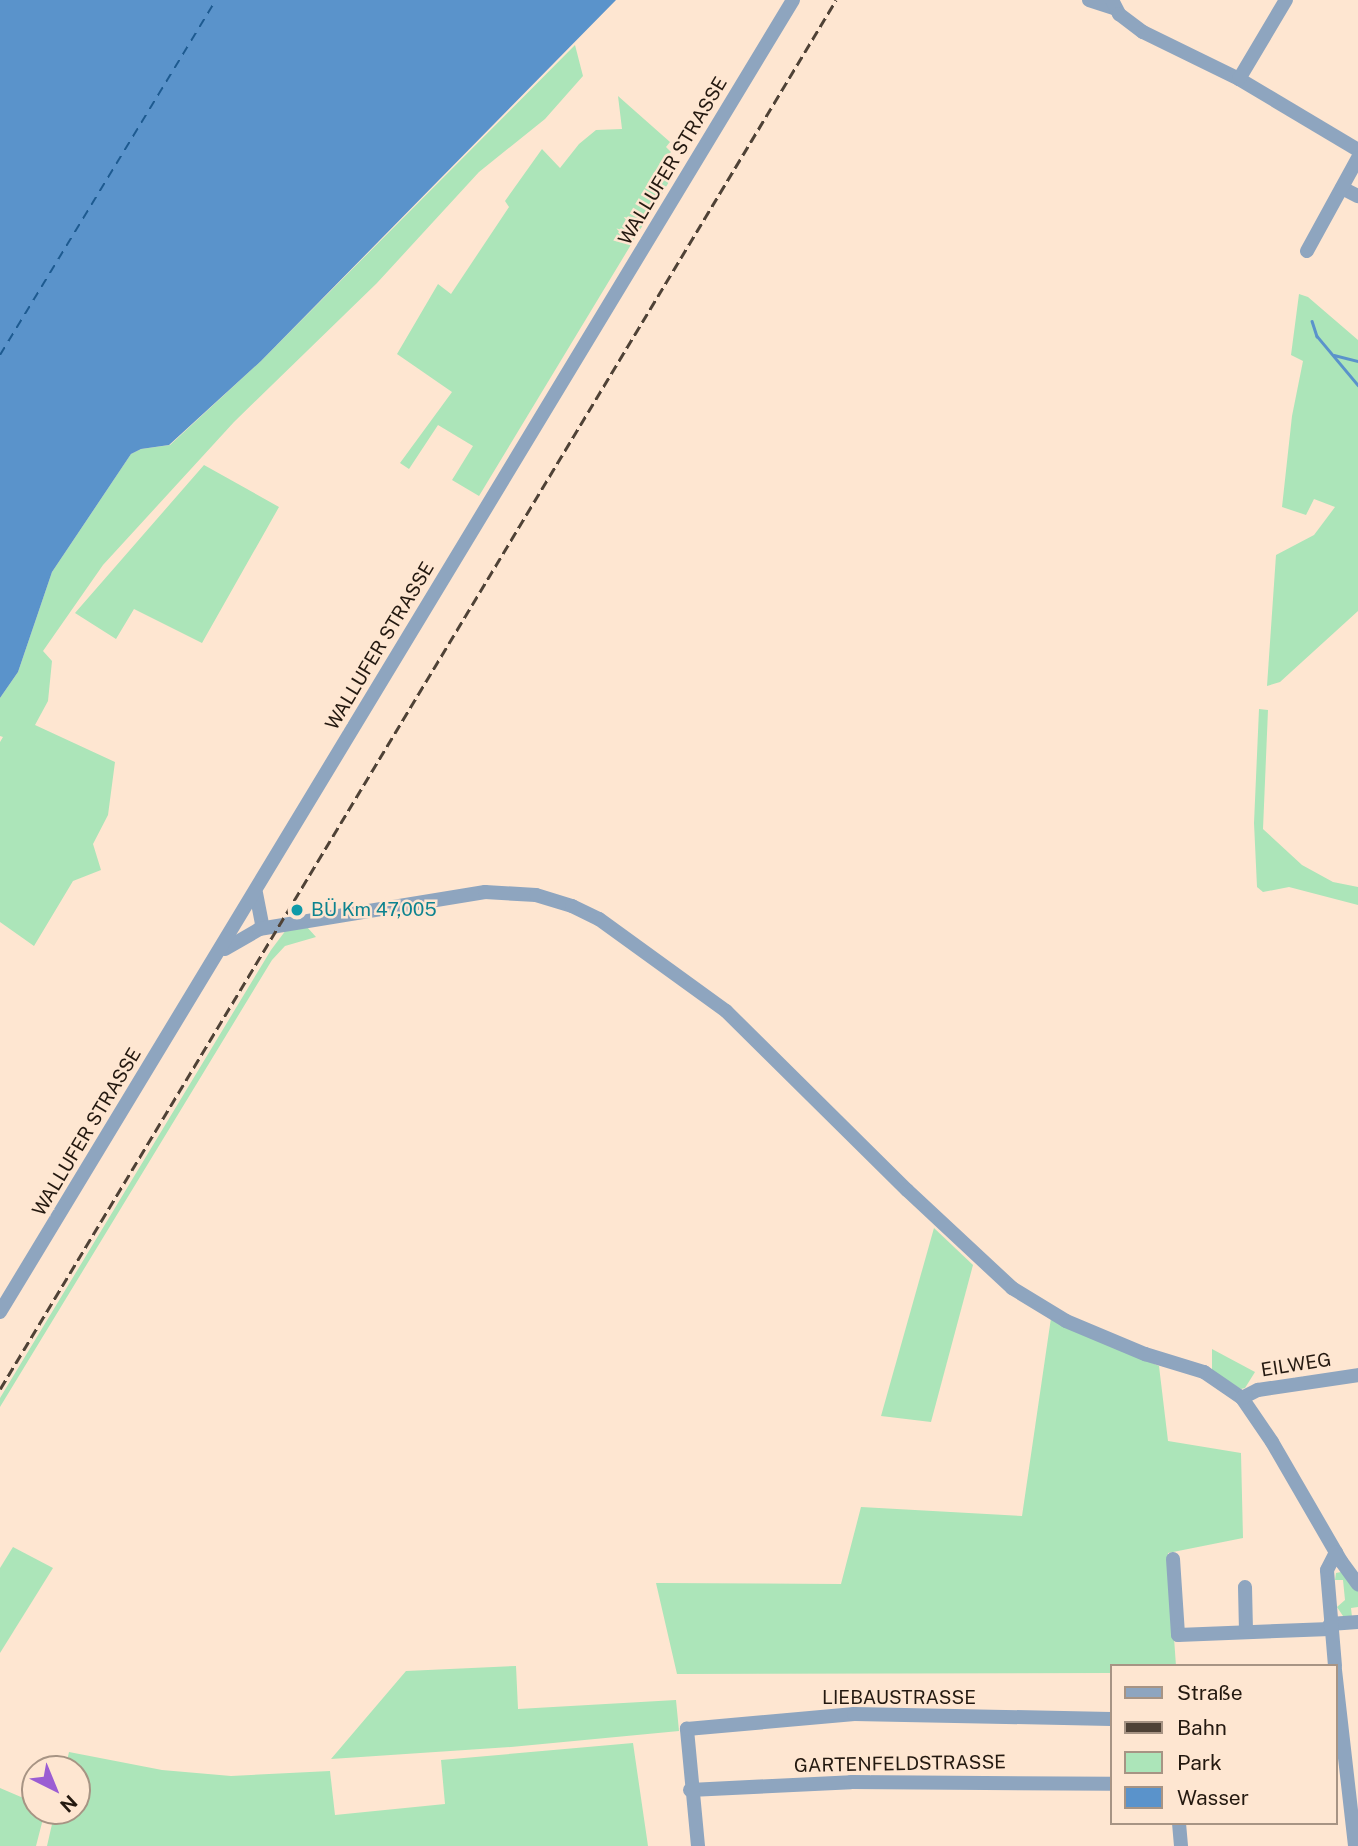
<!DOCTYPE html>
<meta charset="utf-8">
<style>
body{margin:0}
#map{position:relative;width:1358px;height:1846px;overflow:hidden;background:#fee6d1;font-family:"Public Sans",sans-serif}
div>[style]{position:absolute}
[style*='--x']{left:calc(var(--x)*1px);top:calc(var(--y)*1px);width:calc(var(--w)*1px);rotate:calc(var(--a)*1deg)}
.green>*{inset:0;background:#ace5b9}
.water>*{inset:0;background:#5a93cb}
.stream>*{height:2.5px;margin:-1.25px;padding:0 1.25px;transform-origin:1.25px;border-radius:1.25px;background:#5a93cb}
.ferry>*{height:2px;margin-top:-1px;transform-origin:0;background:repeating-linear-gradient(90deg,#1d5a90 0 9px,transparent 0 16px)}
.minor>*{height:14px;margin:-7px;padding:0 7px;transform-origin:7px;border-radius:7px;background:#8ea5bf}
.rail>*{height:2.5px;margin-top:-1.25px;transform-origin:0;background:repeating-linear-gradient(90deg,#4f4236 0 10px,transparent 0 15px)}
.dots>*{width:19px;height:19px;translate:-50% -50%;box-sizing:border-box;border:4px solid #fee6d1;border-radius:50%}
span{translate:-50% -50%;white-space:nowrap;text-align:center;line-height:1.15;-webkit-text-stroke:5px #fee6d1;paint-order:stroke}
.street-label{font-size:19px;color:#241910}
.culture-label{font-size:19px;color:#0d838f}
.left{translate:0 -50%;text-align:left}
.legend{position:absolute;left:1110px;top:1664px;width:228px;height:161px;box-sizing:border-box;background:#fee6d1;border:2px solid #a79484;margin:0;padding:9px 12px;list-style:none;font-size:21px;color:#241910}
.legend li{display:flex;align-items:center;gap:14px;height:35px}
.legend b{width:35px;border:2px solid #a79484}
.north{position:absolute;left:21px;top:1755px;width:70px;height:70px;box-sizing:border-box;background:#fee6d1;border:2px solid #a79484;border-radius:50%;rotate:137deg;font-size:19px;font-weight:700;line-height:28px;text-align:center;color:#241910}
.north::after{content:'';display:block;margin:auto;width:24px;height:32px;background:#9b5dd3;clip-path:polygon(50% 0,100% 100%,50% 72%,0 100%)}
</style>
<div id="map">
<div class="green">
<i style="clip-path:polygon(575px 45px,583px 76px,545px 119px,479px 172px,377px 283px,234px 422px,103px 565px,43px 651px,52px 661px,48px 701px,35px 725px,115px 762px,108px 815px,93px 844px,101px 870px,73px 881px,34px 946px,0 922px,0 742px,3px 737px,0 736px,0 698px,18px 672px,52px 572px,131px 454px,141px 449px,170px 445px,261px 361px)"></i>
<i style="clip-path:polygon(618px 96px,670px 142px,666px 147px,671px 152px,667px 156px,678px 167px,479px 496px,452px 480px,473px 446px,438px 425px,409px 469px,400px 463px,452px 392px,397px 354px,438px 284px,451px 294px,509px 207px,505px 201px,542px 149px,560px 168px,579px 144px,596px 130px,622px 129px)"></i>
<i style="clip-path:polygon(1299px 294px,1308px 297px,1358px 340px,1358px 611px,1280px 682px,1267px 686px,1276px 555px,1314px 535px,1335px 507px,1314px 499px,1306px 515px,1282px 507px,1292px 416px,1303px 361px,1291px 355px)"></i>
<i style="clip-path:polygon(204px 465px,279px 507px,202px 643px,134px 609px,116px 639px,75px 613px)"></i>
<i style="clip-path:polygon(1259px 709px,1268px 710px,1263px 829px,1302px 865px,1333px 882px,1358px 887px,1358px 905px,1289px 887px,1263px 892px,1257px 887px,1254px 823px)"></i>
<i style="clip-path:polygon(307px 927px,316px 937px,285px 946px,272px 960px,0 1407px,0 1398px,271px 950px,286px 930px)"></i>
<i style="clip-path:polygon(934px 1228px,973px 1265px,931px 1422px,881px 1416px)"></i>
<i style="clip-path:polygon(1051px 1318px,1159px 1366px,1168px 1441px,1241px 1453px,1243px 1538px,1168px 1553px,1176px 1666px,1111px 1666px,1111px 1673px,677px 1674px,656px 1583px,841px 1584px,861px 1507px,1022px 1516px)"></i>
<i style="clip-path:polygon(1212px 1349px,1255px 1372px,1245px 1388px,1241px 1389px,1212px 1371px)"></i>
<i style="clip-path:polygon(13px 1547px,53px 1568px,0 1653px,0 1568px)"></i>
<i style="clip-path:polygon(1341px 1572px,1358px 1591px,1358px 1607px,1351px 1608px,1352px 1617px,1343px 1616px,1337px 1607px,1345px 1600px,1343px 1580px,1335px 1580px,1336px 1573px)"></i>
<i style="clip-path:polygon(516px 1666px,518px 1709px,676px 1700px,679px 1731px,511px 1747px,331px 1759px,406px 1671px)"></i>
<i style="clip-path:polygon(633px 1743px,648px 1846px,47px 1846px,55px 1811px,77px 1811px,77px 1769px,65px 1769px,69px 1752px,162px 1770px,231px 1776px,330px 1771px,335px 1815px,445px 1804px,441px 1760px)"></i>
<i style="clip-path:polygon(0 1788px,35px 1803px,35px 1811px,45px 1811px,36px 1846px,0 1846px)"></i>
</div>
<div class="water">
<i style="clip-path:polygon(0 0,616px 0,261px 361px,169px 445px,141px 449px,131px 454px,52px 572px,18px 672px,0 698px)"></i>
</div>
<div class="stream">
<i style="--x:1312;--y:321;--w:16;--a:72"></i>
<i style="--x:1317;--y:336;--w:64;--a:50.1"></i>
<i style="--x:1334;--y:355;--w:25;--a:14"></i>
</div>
<div class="ferry">
<i style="--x:0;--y:355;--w:416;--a:-58.7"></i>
</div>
<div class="minor">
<i style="--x:1089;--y:0;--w:26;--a:18"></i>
<i style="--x:1112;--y:0;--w:16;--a:63"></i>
<i style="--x:1119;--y:14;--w:30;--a:37"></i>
<i style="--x:1143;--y:32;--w:107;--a:26.1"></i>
<i style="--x:1239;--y:79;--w:139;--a:30.8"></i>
<i style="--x:1239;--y:79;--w:92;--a:-59.3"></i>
<i style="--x:1342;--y:188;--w:18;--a:27"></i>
<i style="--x:1307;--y:251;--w:106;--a:-61.3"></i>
<i style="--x:256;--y:893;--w:31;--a:79"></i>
<i style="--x:225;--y:949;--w:39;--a:-30"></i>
<i style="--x:259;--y:929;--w:229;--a:-9.3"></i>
<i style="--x:485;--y:892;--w:51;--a:3.4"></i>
<i style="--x:536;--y:895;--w:38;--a:17"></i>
<i style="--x:572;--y:906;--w:30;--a:26"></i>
<i style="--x:599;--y:919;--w:157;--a:35.9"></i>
<i style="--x:726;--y:1011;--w:255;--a:44.7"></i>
<i style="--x:907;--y:1190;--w:144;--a:43"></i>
<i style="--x:1012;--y:1288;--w:63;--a:31.4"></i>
<i style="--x:1066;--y:1321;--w:86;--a:22.7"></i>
<i style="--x:1145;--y:1354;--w:62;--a:17"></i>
<i style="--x:1204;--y:1372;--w:46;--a:34.4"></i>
<i style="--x:1242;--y:1398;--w:53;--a:55.7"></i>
<i style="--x:1272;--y:1442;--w:138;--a:59.9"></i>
<i style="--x:1341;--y:1561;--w:29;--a:54"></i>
<i style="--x:0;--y:1312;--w:1533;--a:-58.85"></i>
<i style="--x:1242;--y:1398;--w:18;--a:-27"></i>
<i style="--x:1258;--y:1390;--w:101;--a:-8.5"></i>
<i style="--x:1173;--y:1559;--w:76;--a:86.2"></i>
<i style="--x:1178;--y:1635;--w:152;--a:-2.3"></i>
<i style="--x:1245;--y:1587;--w:45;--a:88.7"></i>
<i style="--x:1330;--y:1624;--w:28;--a:-4"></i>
<i style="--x:1335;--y:1666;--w:96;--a:-94.8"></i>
<i style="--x:1327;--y:1570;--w:20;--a:-63"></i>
<i style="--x:1335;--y:1670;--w:177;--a:83.5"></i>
<i style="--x:690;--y:1790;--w:161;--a:-2.8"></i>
<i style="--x:851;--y:1782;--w:260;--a:0.4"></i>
<i style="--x:1179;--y:1823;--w:23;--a:85"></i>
<i style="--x:698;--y:1846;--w:118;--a:-95.4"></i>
<i style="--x:687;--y:1729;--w:168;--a:-5.1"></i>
<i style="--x:854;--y:1714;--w:257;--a:1.1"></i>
</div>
<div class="rail">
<i style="--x:0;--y:1389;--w:1621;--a:-58.96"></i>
</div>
<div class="dots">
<i style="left:297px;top:910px;background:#0f9aa8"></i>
</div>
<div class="street-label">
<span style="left:673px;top:161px;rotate:-59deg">WALLUFER STRASSE</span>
<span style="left:380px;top:646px;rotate:-59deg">WALLUFER STRASSE</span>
<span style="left:87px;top:1132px;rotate:-59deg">WALLUFER STRASSE</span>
<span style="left:1296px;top:1365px;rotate:-9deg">EILWEG</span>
<span style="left:899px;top:1698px">LIEBAUSTRASSE</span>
<span style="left:900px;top:1764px;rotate:-1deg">GARTENFELDSTRASSE</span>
</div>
<div class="culture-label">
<span class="left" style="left:311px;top:910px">BÜ Km 47,005</span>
</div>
<ul class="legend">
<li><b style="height:9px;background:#8ea5bf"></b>Straße</li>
<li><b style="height:9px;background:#4f4236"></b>Bahn</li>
<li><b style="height:19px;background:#ace5b9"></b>Park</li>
<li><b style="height:19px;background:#5a93cb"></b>Wasser</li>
</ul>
<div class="north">N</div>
</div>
